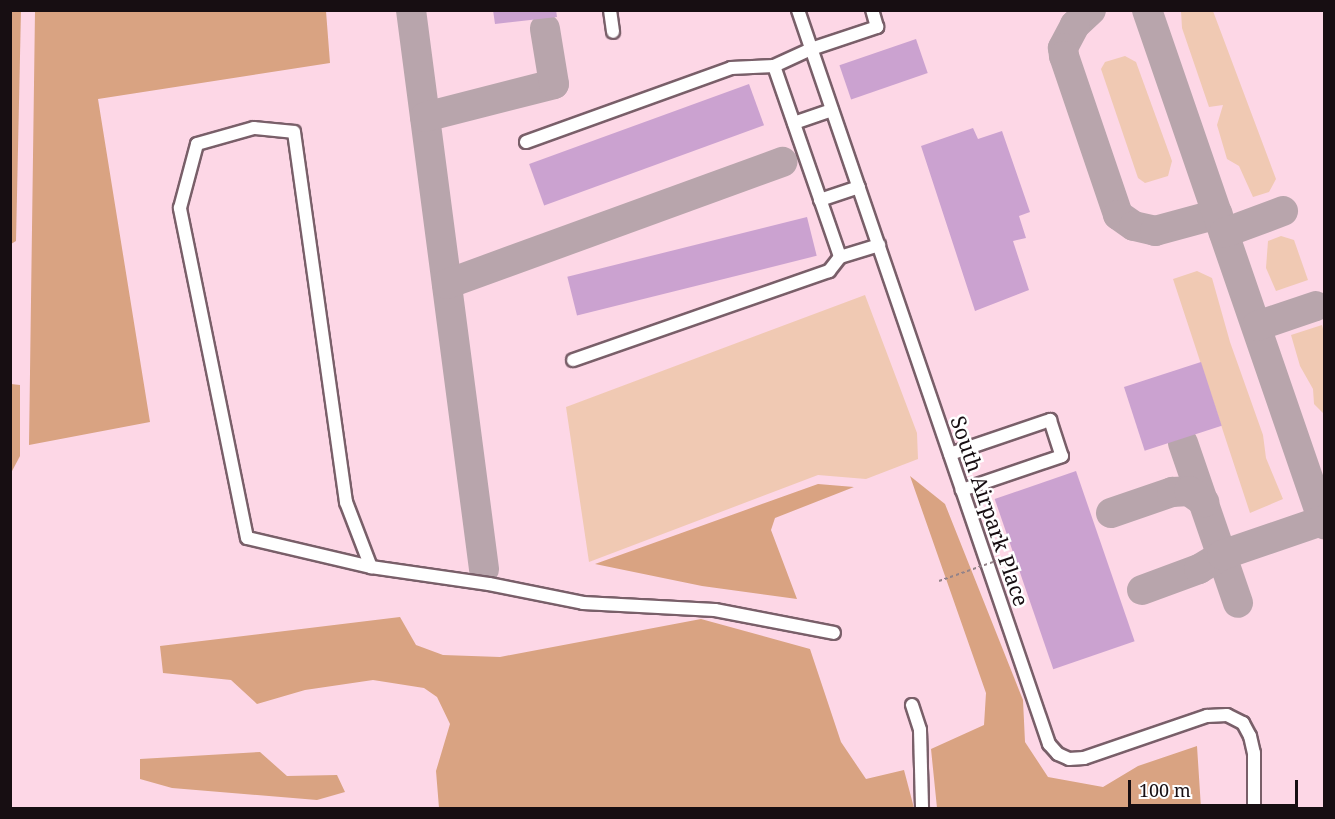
<!DOCTYPE html>
<style>
body{margin:0}
#map{position:relative;width:1335px;height:819px;overflow:hidden;background:#fde5ee;font-family:"Noto Serif",serif}
div>[style]{position:absolute}
[style*='--x']{left:calc(var(--x)*1px);top:calc(var(--y)*1px);width:calc(var(--w)*1px);rotate:calc(var(--a)*1deg)}
.built>*{inset:0;background:#fdd7e6;transform-origin:0 0}
.green>*{inset:0;background:#f0c9b3}
.forest>*{inset:0;background:#d9a382}
.taxiway>*{height:30px;margin:-15px;padding:0 15px;transform-origin:15px;border-radius:15px;background:#b8a5ac}
.building>*{inset:0;background:#cba2d0;transform-origin:0 0}
.roads{filter:drop-shadow(2px 0 #795f69) drop-shadow(-2px 0 #795f69) drop-shadow(0 2px #795f69) drop-shadow(0 -2px #795f69)}
.minor>*{height:12px;margin:-6px;padding:0 6px;transform-origin:6px;border-radius:6px;background:#fff}
.path-bridge>*{height:2px;margin-top:-1px;transform-origin:0;background:repeating-linear-gradient(90deg,#948389 0 3px,transparent 0 6px)}
span{translate:-50% -50%;white-space:nowrap;text-align:center;line-height:1.15;-webkit-text-stroke:5px #fff;paint-order:stroke}
.street-label{font-size:21px;color:#170e12}
.frame{position:absolute;inset:0;border:12px solid #170e12;pointer-events:none}
.scale{position:absolute;left:1128px;top:780px;width:170px;height:27px;box-sizing:border-box;border:3px solid #170e12;border-top:0;padding-left:8px;font-size:18px;line-height:21px;white-space:nowrap;color:#170e12;-webkit-text-stroke:4px #fff;paint-order:stroke}
</style>
<div id="map">
<div class="built">
<i style="left:10px;top:11px;width:1314px;height:797px"></i>
</div>
<div class="green">
<i style="clip-path:polygon(1181px 11px,1213px 11px,1276px 179px,1269px 192px,1253px 197px,1239px 166px,1227px 159px,1217px 125px,1223px 105px,1209px 107px,1182px 28px)"></i>
<i style="clip-path:polygon(1125px 56px,1136px 62px,1172px 161px,1168px 176px,1145px 183px,1138px 178px,1101px 69px,1105px 62px)"></i>
<i style="clip-path:polygon(1281px 236px,1294px 240px,1308px 280px,1276px 291px,1266px 268px,1268px 241px)"></i>
<i style="clip-path:polygon(1197px 271px,1212px 278px,1230px 342px,1263px 435px,1266px 458px,1283px 499px,1250px 513px,1173px 279px)"></i>
<i style="clip-path:polygon(865px 295px,917px 433px,918px 459px,866px 479px,818px 475px,589px 562px,566px 407px)"></i>
<i style="clip-path:polygon(1322px 325px,1324px 333px,1324px 431px,1323px 413px,1314px 404px,1313px 389px,1300px 366px,1291px 335px)"></i>
</div>
<div class="forest">
<i style="clip-path:polygon(21px 10px,16px 241px,11px 244px,10px 11px)"></i>
<i style="clip-path:polygon(35px 11px,326px 11px,330px 63px,98px 99px,150px 422px,29px 445px)"></i>
<i style="clip-path:polygon(11px 384px,20px 385px,20px 456px,11px 473px)"></i>
<i style="clip-path:polygon(910px 476px,945px 504px,1023px 700px,1025px 742px,1048px 777px,1103px 787px,1138px 766px,1197px 746px,1201px 808px,937px 808px,931px 749px,984px 725px,986px 693px)"></i>
<i style="clip-path:polygon(818px 484px,854px 487px,775px 518px,771px 530px,797px 599px,702px 586px,595px 564px)"></i>
<i style="clip-path:polygon(400px 617px,416px 645px,443px 655px,500px 657px,701px 619px,810px 649px,841px 742px,866px 779px,904px 770px,914px 808px,439px 808px,436px 771px,450px 724px,437px 697px,424px 688px,373px 680px,305px 690px,257px 704px,231px 680px,163px 673px,160px 646px)"></i>
<i style="clip-path:polygon(260px 752px,287px 776px,337px 775px,345px 792px,317px 800px,172px 788px,140px 779px,140px 759px)"></i>
</div>
<div class="taxiway">
<i style="--x:411;--y:10;--w:564;--a:82.56"></i>
<i style="--x:1091;--y:10;--w:22;--a:137"></i>
<i style="--x:1075;--y:25;--w:26;--a:118"></i>
<i style="--x:1063;--y:48;--w:8;--a:83"></i>
<i style="--x:1064;--y:56;--w:168;--a:71.2"></i>
<i style="--x:1118;--y:215;--w:19;--a:35"></i>
<i style="--x:1134;--y:226;--w:22;--a:13"></i>
<i style="--x:1155;--y:231;--w:65;--a:-15.1"></i>
<i style="--x:1147;--y:10;--w:544;--a:71"></i>
<i style="--x:425;--y:117;--w:133;--a:-14.3"></i>
<i style="--x:554;--y:84;--w:56;--a:-99.3"></i>
<i style="--x:1224;--y:233;--w:63;--a:-20.4"></i>
<i style="--x:447;--y:284;--w:357;--a:-20"></i>
<i style="--x:1257;--y:326;--w:62;--a:-18.7"></i>
<i style="--x:1183;--y:443;--w:169;--a:71"></i>
<i style="--x:1111;--y:513;--w:65;--a:-19"></i>
<i style="--x:1172;--y:492;--w:17;--a:-3"></i>
<i style="--x:1189;--y:491;--w:19;--a:36"></i>
<i style="--x:1142;--y:590;--w:61;--a:-20.2"></i>
<i style="--x:1199;--y:569;--w:27;--a:-31"></i>
<i style="--x:1222;--y:555;--w:108;--a:-18.9"></i>
</div>
<div class="building">
<i style="clip-path:polygon(493px 10px,556px 10px,557px 17px,495px 24px)"></i>
<i style="left:916px;top:39px;width:36px;height:81px;rotate:71deg"></i>
<i style="left:749px;top:84px;width:44px;height:234px;rotate:70deg"></i>
<i style="clip-path:polygon(973px 128px,978px 139px,1002px 131px,1030px 212px,1019px 216px,1026px 238px,1013px 241px,1029px 290px,975px 311px,921px 146px)"></i>
<i style="left:807px;top:217px;width:40px;height:247px;rotate:76deg"></i>
<i style="left:1201px;top:362px;width:67px;height:81px;rotate:72deg"></i>
<i style="left:1076px;top:471px;width:180px;height:86px;rotate:71deg"></i>
</div>
<div class="roads">
<div class="minor">
<i style="--x:610;--y:10;--w:22;--a:82"></i>
<i style="--x:798;--y:10;--w:776;--a:71.12"></i>
<i style="--x:1049;--y:744;--w:13;--a:48"></i>
<i style="--x:1058;--y:754;--w:12;--a:24"></i>
<i style="--x:1069;--y:759;--w:15;--a:-4"></i>
<i style="--x:1084;--y:758;--w:130;--a:-18.9"></i>
<i style="--x:1207;--y:716;--w:20;--a:-3"></i>
<i style="--x:1227;--y:715;--w:18;--a:27"></i>
<i style="--x:1243;--y:723;--w:15;--a:62"></i>
<i style="--x:1250;--y:736;--w:17;--a:77"></i>
<i style="--x:1254;--y:753;--w:55;--a:90"></i>
<i style="--x:774;--y:66;--w:41;--a:-24.7"></i>
<i style="--x:811;--y:49;--w:70;--a:-18.4"></i>
<i style="--x:877;--y:27;--w:18;--a:-106"></i>
<i style="--x:794;--y:123;--w:40;--a:-18.9"></i>
<i style="--x:526;--y:142;--w:218;--a:-19.8"></i>
<i style="--x:731;--y:68;--w:43;--a:-2.7"></i>
<i style="--x:774;--y:66;--w:202;--a:70.9"></i>
<i style="--x:840;--y:257;--w:18;--a:128"></i>
<i style="--x:829;--y:271;--w:271;--a:160.8"></i>
<i style="--x:820;--y:200;--w:41;--a:-18.4"></i>
<i style="--x:840;--y:257;--w:41;--a:-17.1"></i>
<i style="--x:950;--y:454;--w:106;--a:-18.8"></i>
<i style="--x:1050;--y:420;--w:38;--a:72"></i>
<i style="--x:1062;--y:456;--w:106;--a:161.2"></i>
<i style="--x:371;--y:567;--w:127;--a:-166.8"></i>
<i style="--x:247;--y:538;--w:337;--a:-101.5"></i>
<i style="--x:180;--y:208;--w:66;--a:-75.1"></i>
<i style="--x:197;--y:144;--w:59;--a:-15.7"></i>
<i style="--x:254;--y:128;--w:40;--a:5.7"></i>
<i style="--x:294;--y:132;--w:374;--a:82"></i>
<i style="--x:346;--y:502;--w:70;--a:69"></i>
<i style="--x:371;--y:567;--w:119;--a:8.2"></i>
<i style="--x:489;--y:584;--w:96;--a:11.4"></i>
<i style="--x:583;--y:603;--w:132;--a:3"></i>
<i style="--x:715;--y:610;--w:121;--a:10.9"></i>
<i style="--x:912;--y:705;--w:26;--a:72"></i>
<i style="--x:920;--y:730;--w:78;--a:88.5"></i>
</div>
</div>
<div class="path-bridge">
<i style="--x:939;--y:581;--w:78;--a:-19.4"></i>
</div>
<div class="street-label">
<span style="left:990px;top:511px;rotate:71deg">South Airpark Place</span>
</div>
<div class="frame"></div>
<div class="scale">100 m</div>
</div>
